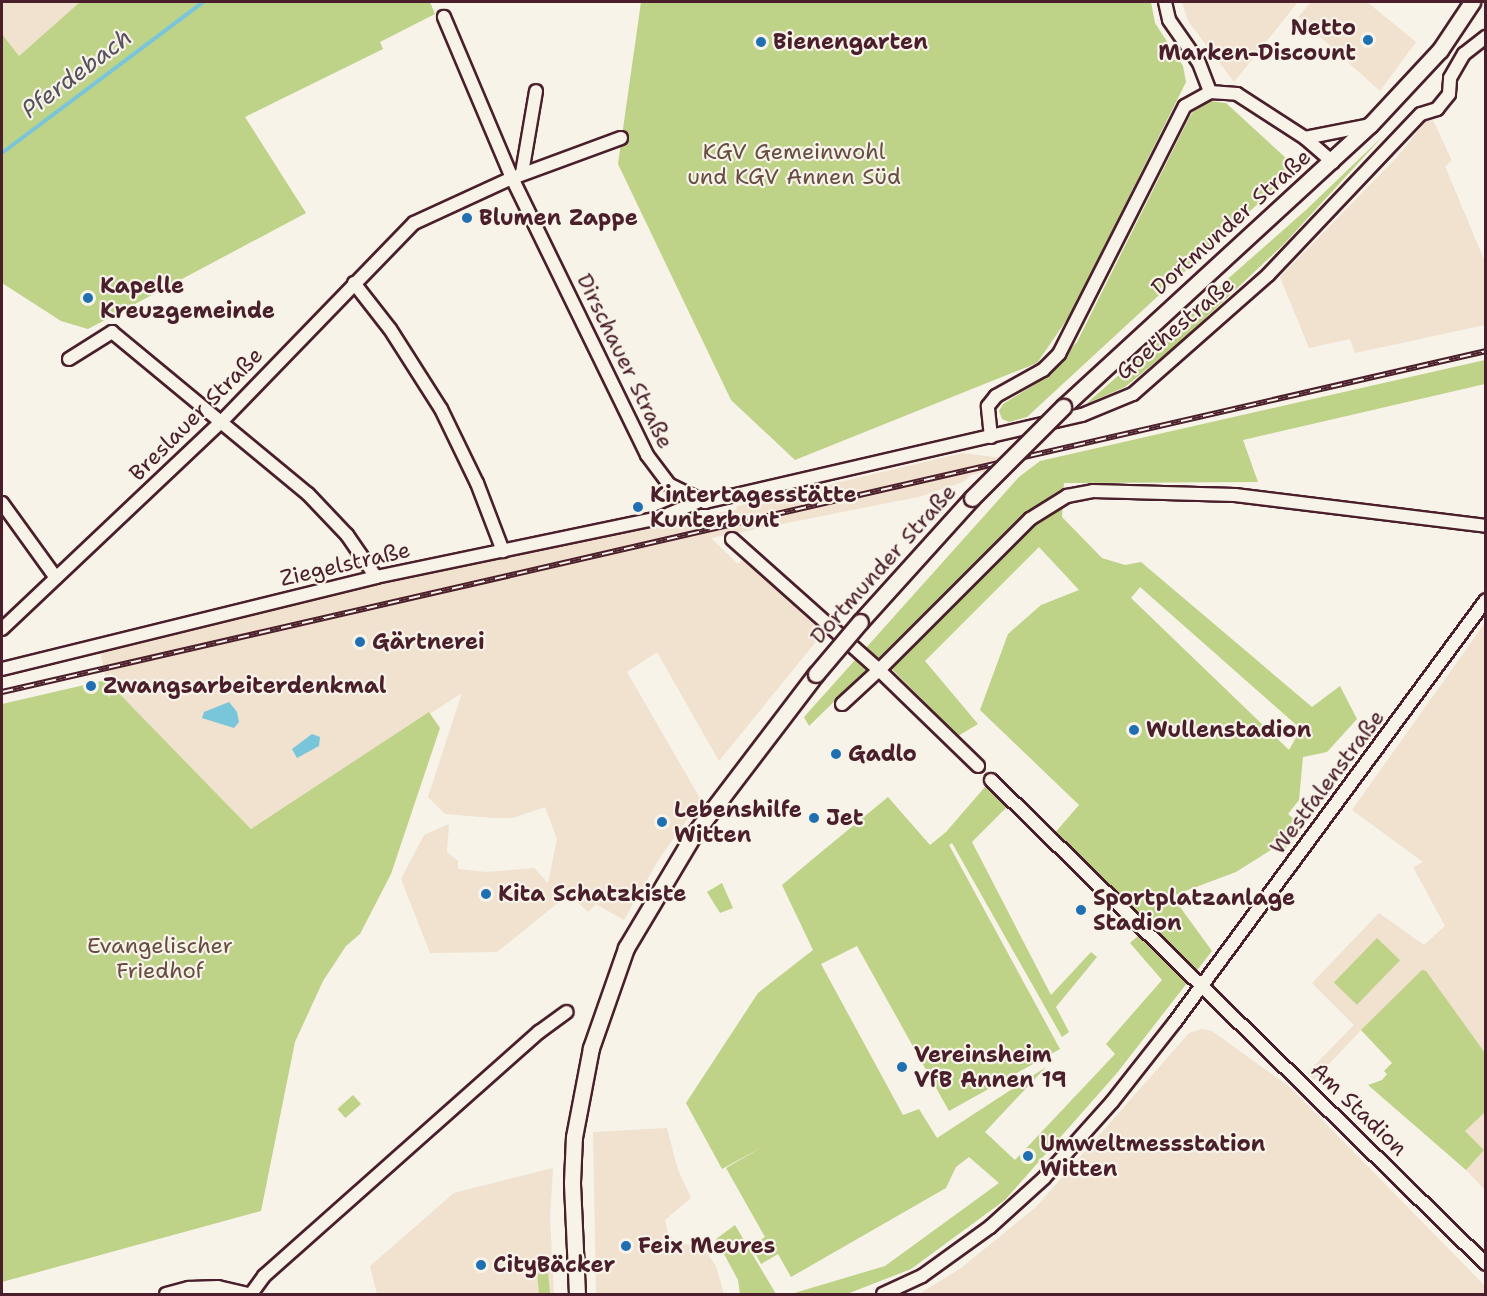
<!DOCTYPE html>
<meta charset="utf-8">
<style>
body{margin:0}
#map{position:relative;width:1487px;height:1296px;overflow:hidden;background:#f7f3e8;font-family:"Shantell Sans",sans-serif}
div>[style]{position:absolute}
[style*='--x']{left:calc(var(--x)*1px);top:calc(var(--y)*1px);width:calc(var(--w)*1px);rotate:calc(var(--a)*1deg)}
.built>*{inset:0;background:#f1e1cf}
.green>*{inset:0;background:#bed288;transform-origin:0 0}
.water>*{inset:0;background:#79c5d9}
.stream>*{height:4px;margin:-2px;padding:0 2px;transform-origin:2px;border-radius:2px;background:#79c5d9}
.roads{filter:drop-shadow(2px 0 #4a1f2b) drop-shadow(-2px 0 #4a1f2b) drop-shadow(0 2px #4a1f2b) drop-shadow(0 -2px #4a1f2b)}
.minor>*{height:12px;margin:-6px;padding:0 6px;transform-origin:6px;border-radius:6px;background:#f7f3e8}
.major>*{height:15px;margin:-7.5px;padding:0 7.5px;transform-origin:7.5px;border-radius:7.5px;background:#f7f3e8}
.rail>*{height:6px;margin-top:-3px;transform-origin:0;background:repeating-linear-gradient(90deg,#f7f3e8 0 11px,#4a1f2b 0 22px);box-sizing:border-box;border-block:2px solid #4a1f2b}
.bridges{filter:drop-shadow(2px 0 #4a1f2b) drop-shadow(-2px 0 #4a1f2b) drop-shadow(0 2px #4a1f2b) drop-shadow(0 -2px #4a1f2b)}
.major-bridge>*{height:15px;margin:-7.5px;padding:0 7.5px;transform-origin:7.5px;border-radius:7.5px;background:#f7f3e8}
.dots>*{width:16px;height:16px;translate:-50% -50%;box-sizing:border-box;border:3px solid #f7f3e8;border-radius:50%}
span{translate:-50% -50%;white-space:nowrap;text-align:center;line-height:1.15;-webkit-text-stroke:4.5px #f7f3e8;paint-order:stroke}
.poi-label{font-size:22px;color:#4a1f2b;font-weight:700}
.right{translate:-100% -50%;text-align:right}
.left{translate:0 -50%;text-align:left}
.park-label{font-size:22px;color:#674c42}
.street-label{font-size:22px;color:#4a1f2b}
.water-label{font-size:24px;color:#58515f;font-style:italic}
.frame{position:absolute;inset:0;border:3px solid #4a1f2b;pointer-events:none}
</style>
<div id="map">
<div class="built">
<i style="clip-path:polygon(2px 2px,80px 2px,19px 56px,2px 34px)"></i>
<i style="clip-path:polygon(1182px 2px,1298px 2px,1234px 82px,1188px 21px)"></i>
<i style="clip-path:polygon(1311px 2px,1367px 2px,1416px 42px,1380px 91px,1298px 17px)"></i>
<i style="clip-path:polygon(1433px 120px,1452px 161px,1445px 166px,1485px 262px,1485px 325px,1355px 353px,1350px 339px,1309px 348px,1280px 277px,1398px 156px,1425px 122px)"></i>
<i style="clip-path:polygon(963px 453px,1026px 461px,971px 475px,963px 482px,918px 497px,711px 538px,738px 564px,743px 559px,823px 633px,719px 761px,657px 652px,627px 672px,701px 800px,659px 859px,624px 920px,596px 904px,588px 912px,569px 894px,497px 952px,430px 953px,401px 879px,424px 835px,449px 824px,447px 852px,458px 861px,458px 869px,486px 872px,534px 868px,548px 883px,557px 839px,545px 807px,513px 818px,493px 818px,445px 814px,428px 797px,462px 693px,251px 829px,106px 680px,100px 650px,397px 578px,680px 518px,736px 510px,737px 506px)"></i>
<i style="clip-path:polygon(1485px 623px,1485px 1190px,1466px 1170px,1484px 1150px,1361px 1030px,1314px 1080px,1307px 1073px,1354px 1025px,1312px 983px,1379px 913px,1424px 945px,1445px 926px,1413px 867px,1423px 862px,1352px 810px)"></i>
<i style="clip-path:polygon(1202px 1029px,1212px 1031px,1291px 1088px,1485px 1286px,1485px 1294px,919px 1294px,961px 1268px,1036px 1207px,1189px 1033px)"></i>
<i style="clip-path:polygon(667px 1128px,678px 1170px,691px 1198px,665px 1220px,668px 1234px,678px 1243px,703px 1247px,716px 1266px,724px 1294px,596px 1294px,593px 1132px)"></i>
<i style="clip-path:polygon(553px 1168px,550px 1217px,554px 1294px,377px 1294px,370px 1266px,454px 1193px)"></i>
</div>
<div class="green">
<i style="clip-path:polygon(80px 2px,430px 2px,435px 14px,380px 42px,383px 49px,245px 117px,306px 213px,88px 329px,61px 321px,2px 283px,2px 34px,19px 56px)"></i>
<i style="clip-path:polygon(641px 2px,1151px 2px,1155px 23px,1183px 66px,1186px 82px,1070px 315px,1037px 363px,795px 460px,731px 400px,618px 164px)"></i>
<i style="clip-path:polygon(1210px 101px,1226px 103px,1287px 159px,1287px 177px,1027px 417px,1009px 422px,1002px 419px,999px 411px,1003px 404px,1042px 380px,1077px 342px,1189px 118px,1194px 110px)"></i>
<i style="clip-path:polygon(1383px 136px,1284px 244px,1180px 342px,1125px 387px,1086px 404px,1307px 209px)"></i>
<i style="clip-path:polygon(evenodd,1485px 360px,1485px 384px,1243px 440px,1258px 482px,1064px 483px,1062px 517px,1102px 558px,1125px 565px,1141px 562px,1312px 707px,1340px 686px,1357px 719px,1327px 752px,1303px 757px,1299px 800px,1288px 814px,1294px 819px,1288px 828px,1296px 834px,1282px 853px,1274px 848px,1236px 872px,1172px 896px,1212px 951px,1117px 1073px,1005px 1200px,911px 1269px,847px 1294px,791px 1294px,885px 1266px,999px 1183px,969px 1157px,956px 1167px,946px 1188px,791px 1277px,778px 1254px,761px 1264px,751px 1246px,765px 1237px,726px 1168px,764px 1146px,722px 1169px,686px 1103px,758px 993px,813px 950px,782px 885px,814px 858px,888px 797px,930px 845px,946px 832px,991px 780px,1013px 801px,972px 842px,1051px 995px,1091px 952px,1097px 957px,1056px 1007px,1069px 1032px,1062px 1037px,952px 843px,949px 845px,1060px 1049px,949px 1111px,857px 946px,821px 964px,903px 1115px,919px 1109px,937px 1138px,1046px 1067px,985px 1132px,1015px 1160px,1115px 1054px,1106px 1044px,1162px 980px,1130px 943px,1147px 928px,1054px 834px,1079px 805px,980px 710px,1008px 634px,1041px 605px,1079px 590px,1039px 547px,925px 661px,978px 724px,958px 736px,880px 657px,809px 726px,804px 717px,1019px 477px,1040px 461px,1485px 360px,1140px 587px,1301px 729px,1289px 750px,1131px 598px,1140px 587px)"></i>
<i style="clip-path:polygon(106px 680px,251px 829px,429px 712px,440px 728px,391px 874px,360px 934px,346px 946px,323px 981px,295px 1042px,261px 1211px,2px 1282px,2px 704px)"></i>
<i style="clip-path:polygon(722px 883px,733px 908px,720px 913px,707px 892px)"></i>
<i style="left:1377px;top:938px;width:32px;height:62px;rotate:44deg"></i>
<i style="clip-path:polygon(1422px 970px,1426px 971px,1485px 1053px,1485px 1112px,1465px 1131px,1484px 1150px,1466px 1170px,1368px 1085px,1382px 1080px,1387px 1074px,1384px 1071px,1392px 1063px,1361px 1030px)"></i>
<i style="left:353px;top:1095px;width:12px;height:21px;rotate:48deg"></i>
<i style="clip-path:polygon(735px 1225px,776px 1294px,740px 1294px,738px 1280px,716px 1239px)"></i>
<i style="left:548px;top:1271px;width:23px;height:11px;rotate:85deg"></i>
</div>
<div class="water">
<i style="clip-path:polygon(229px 702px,237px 712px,239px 722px,234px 728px,202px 718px,204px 712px)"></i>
<i style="clip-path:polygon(312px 734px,320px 737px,319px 746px,297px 758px,292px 749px)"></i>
</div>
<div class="stream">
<i style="--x:2;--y:153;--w:251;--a:-36.9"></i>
</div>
<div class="roads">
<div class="minor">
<i style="--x:1165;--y:2;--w:18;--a:77"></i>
<i style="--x:1169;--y:20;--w:52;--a:55.1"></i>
<i style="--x:1199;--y:63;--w:31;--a:69"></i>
<i style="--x:621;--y:138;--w:116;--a:159.8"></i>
<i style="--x:512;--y:178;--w:308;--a:64"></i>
<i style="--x:647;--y:455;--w:38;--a:53"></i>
<i style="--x:670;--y:485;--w:39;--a:26"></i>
<i style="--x:705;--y:502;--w:387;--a:-13"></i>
<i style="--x:1082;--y:415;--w:55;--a:-22.4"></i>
<i style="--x:1133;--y:394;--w:180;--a:-41.4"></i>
<i style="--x:1268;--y:275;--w:222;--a:-46.5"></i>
<i style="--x:1421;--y:114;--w:17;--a:-17"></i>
<i style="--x:1437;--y:109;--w:19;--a:-51"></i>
<i style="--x:1449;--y:94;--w:16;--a:-86"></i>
<i style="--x:1450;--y:78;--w:28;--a:-60"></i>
<i style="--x:1464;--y:54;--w:28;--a:-38"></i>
<i style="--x:1305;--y:138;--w:66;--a:-11.3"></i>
<i style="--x:522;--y:173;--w:83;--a:-80.3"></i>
<i style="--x:354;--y:283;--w:58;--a:52"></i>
<i style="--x:390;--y:329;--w:95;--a:57.5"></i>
<i style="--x:441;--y:409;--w:82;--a:64.1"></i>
<i style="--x:477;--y:483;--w:73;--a:69.1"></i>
<i style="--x:69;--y:359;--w:51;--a:-32.1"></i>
<i style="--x:112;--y:332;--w:254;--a:39.6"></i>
<i style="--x:308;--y:494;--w:57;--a:46.4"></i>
<i style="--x:347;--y:535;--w:51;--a:55.4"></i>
<i style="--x:991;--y:437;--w:31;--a:-96"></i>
<i style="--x:988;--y:406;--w:13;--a:-51"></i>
<i style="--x:996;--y:396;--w:54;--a:-29"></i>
<i style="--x:1043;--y:370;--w:23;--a:-45"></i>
<i style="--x:1059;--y:354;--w:278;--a:-63.1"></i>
<i style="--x:1185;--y:106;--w:29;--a:-29"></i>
<i style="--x:1210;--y:92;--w:27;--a:4"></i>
<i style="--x:1237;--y:94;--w:81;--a:32.9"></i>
<i style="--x:1305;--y:138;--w:37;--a:41"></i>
<i style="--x:2;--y:503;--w:92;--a:54.2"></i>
<i style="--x:732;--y:539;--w:197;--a:41.7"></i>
<i style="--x:879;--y:670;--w:214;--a:-45"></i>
<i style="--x:1030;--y:519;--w:44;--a:-31.9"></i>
<i style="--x:1067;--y:496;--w:26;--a:-11"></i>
<i style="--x:1093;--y:491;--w:142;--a:1.6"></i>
<i style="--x:1235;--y:495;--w:253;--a:7"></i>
<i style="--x:2;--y:629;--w:304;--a:-43.4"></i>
<i style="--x:223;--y:420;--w:274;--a:-45.9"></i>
<i style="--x:414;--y:223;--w:108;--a:-24.7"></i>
<i style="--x:512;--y:178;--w:175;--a:-112.9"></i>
<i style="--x:2;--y:669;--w:385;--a:-13.8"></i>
<i style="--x:376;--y:577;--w:292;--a:-11.8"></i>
<i style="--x:662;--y:517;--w:39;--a:-23"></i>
<i style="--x:842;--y:704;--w:50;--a:-42.6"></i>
<i style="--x:879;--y:670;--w:138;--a:44.1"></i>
<i style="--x:991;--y:780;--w:692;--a:44.36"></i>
<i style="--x:166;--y:1294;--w:24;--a:-15"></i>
<i style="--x:189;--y:1288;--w:29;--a:-2"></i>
<i style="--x:218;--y:1287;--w:31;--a:13"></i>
<i style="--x:251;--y:1294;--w:22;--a:-54"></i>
<i style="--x:264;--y:1276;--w:368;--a:-41.6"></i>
<i style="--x:539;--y:1032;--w:34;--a:-36"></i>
<i style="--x:883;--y:1294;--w:43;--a:-24.8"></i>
<i style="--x:922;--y:1276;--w:84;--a:-35.8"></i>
<i style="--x:990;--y:1227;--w:73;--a:-42.2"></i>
<i style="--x:1044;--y:1178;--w:102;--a:-48.2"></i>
<i style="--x:1112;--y:1102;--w:102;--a:-51.8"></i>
<i style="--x:1175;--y:1022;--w:524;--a:-53.61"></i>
</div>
<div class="major">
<i style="--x:1063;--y:407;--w:417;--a:-42.6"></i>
<i style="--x:1370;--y:125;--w:103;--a:-47"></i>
<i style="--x:1440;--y:50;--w:58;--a:-56.3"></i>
<i style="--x:860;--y:622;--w:167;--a:-47.9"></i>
<i style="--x:577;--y:1294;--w:112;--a:-92.6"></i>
<i style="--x:572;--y:1182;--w:45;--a:-87.5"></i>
<i style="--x:574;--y:1137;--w:91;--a:-79.2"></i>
<i style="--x:591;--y:1048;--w:106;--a:-70.7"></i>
<i style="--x:626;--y:948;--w:133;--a:-59.2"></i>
<i style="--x:694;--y:834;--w:201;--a:-52.7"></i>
</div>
</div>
<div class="rail">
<i style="--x:2;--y:692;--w:1523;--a:-12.94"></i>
</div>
<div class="bridges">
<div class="major-bridge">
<i style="--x:972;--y:498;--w:129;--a:-45"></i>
<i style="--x:816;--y:674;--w:68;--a:-49.8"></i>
</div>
</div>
<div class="dots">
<i style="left:1368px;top:40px;background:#1f6fb2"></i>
<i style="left:761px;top:42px;background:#1f6fb2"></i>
<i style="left:467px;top:218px;background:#1f6fb2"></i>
<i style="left:88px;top:298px;background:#1f6fb2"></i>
<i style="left:638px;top:507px;background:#1f6fb2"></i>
<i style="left:360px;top:642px;background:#1f6fb2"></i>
<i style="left:91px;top:686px;background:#1f6fb2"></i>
<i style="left:1134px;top:730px;background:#1f6fb2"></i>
<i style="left:836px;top:754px;background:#1f6fb2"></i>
<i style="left:814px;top:818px;background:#1f6fb2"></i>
<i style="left:662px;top:822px;background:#1f6fb2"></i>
<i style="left:486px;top:894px;background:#1f6fb2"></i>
<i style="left:1081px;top:910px;background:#1f6fb2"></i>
<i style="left:902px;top:1067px;background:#1f6fb2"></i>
<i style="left:1028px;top:1156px;background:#1f6fb2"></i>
<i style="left:626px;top:1246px;background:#1f6fb2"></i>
<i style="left:481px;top:1265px;background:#1f6fb2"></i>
</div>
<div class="poi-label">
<span class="right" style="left:1356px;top:40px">Netto<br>Marken-Discount</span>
<span class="left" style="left:773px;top:42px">Bienengarten</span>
<span class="left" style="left:479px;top:218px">Blumen Zappe</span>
<span class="left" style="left:100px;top:298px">Kapelle<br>Kreuzgemeinde</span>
<span class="left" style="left:650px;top:507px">Kintertagesstätte<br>Kunterbunt</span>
<span class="left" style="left:372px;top:642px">Gärtnerei</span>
<span class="left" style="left:103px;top:686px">Zwangsarbeiterdenkmal</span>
<span class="left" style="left:1146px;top:730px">Wullenstadion</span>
<span class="left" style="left:848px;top:754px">Gadlo</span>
<span class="left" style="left:674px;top:822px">Lebenshilfe<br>Witten</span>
<span class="left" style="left:826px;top:818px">Jet</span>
<span class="left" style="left:498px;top:894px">Kita Schatzkiste</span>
<span class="left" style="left:1093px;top:910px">Sportplatzanlage<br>Stadion</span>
<span class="left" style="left:914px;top:1067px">Vereinsheim<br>VfB Annen 19</span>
<span class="left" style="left:1040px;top:1156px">Umweltmessstation<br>Witten</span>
<span class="left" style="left:638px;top:1246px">Feix Meures</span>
<span class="left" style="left:493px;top:1265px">CityBäcker</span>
</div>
<div class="park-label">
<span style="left:794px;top:164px">KGV Gemeinwohl<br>und KGV Annen Süd</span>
<span style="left:160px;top:958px">Evangelischer<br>Friedhof</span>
</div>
<div class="street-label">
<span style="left:1231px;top:222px;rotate:-42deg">Dortmunder Straße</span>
<span style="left:1175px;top:328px;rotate:-40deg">Goethestraße</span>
<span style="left:625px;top:361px;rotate:64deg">Dirschauer Straße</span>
<span style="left:196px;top:414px;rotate:-45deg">Breslauer Straße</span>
<span style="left:345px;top:564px;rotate:-13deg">Ziegelstraße</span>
<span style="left:883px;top:564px;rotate:-48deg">Dortmunder Straße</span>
<span style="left:1327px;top:782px;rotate:-53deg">Westfalenstraße</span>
<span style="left:1359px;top:1109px;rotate:44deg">Am Stadion</span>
</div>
<div class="water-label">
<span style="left:77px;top:74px;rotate:-37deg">Pferdebach</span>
</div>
<div class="frame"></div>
</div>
